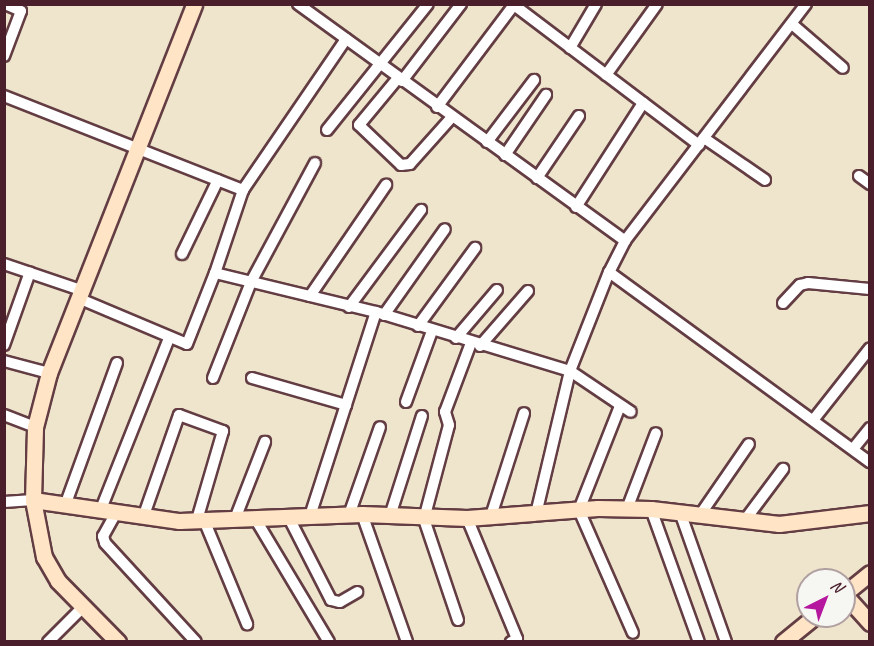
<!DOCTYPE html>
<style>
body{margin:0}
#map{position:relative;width:874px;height:646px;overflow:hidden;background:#eee5cc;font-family:Caveat,sans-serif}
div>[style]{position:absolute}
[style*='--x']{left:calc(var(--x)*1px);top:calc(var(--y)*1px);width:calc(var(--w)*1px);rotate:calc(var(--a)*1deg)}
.roads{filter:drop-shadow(2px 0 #633d43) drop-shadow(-2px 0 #633d43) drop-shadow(0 2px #633d43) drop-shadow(0 -2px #633d43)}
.street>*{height:10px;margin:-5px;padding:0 5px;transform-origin:5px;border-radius:5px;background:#fff}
.secondary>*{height:15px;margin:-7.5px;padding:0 7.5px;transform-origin:7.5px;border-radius:7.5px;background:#ffe4c6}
span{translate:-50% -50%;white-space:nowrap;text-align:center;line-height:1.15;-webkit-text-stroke:4.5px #f6f6f2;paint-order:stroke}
.frame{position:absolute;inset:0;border:6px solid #4a1f2b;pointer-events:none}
.north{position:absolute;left:796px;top:568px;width:60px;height:60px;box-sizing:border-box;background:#f6f6f2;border:2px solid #b1a0a2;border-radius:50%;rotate:42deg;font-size:16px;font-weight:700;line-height:24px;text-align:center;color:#4a1f2b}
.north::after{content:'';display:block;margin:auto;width:21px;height:27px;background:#b5179e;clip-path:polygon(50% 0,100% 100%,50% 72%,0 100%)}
</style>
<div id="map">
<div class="roads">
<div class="street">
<i style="--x:298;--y:4;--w:404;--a:35.9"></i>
<i style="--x:806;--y:4;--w:298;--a:127.4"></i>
<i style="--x:625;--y:241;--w:35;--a:117"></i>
<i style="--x:609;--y:272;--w:323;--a:36.1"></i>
<i style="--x:792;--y:24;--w:67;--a:40.8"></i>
<i style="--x:346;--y:39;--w:183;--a:124.3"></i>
<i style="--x:243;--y:190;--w:88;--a:108.6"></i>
<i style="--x:215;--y:273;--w:166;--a:13.6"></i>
<i style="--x:570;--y:48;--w:51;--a:-59.4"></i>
<i style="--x:4;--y:56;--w:48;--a:-69.3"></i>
<i style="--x:21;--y:11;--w:17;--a:-156"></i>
<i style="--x:606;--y:75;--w:87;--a:-54.3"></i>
<i style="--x:398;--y:78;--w:61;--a:129.7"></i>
<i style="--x:359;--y:125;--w:58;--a:43.6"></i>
<i style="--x:401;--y:165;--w:9;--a:-6"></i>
<i style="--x:410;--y:164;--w:63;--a:-48.2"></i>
<i style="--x:402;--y:81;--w:97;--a:-52.5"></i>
<i style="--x:4;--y:96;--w:257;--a:21.5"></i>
<i style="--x:437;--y:107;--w:128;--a:-53"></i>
<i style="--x:514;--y:5;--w:232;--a:37.1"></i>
<i style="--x:327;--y:130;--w:161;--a:-51.3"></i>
<i style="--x:704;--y:138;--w:74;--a:34.5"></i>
<i style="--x:487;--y:142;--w:78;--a:-52.8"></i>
<i style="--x:505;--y:155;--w:73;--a:-55.7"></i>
<i style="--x:859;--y:176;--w:14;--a:36"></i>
<i style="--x:537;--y:178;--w:75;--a:-55.9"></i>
<i style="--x:576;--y:207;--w:124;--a:-57.2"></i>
<i style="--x:182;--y:254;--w:82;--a:-64.1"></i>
<i style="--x:4;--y:264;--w:81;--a:18.7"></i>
<i style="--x:310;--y:296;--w:135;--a:-55.6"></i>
<i style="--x:78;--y:298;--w:118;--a:22.9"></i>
<i style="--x:187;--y:344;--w:76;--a:-68.5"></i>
<i style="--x:783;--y:303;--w:25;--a:-47"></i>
<i style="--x:800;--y:285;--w:8;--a:-14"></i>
<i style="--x:808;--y:283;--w:62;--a:5.5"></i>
<i style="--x:349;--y:307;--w:121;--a:-53.4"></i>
<i style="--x:384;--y:315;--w:105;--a:-54.7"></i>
<i style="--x:418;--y:326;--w:97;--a:-53.8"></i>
<i style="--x:456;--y:338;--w:63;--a:-49.5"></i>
<i style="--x:4;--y:345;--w:77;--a:-70.4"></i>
<i style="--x:480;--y:346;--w:73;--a:-48.9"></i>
<i style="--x:4;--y:361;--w:47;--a:14.9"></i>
<i style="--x:213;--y:378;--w:103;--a:-68.4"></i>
<i style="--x:251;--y:282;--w:135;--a:-61.7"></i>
<i style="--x:252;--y:378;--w:98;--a:16"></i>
<i style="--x:406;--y:402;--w:76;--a:-69.9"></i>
<i style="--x:620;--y:406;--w:112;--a:111.5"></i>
<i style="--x:579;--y:510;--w:134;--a:66.3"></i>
<i style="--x:4;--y:415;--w:33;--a:21"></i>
<i style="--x:814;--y:419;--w:90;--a:-51.7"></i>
<i style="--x:853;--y:449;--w:27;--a:-51"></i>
<i style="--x:4;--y:502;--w:29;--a:-4"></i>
<i style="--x:66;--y:503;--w:149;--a:-70"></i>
<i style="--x:101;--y:509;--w:184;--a:-68.3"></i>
<i style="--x:627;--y:509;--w:81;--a:-69.1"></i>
<i style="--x:651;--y:509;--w:141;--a:70.2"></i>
<i style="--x:117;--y:511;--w:29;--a:119"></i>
<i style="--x:103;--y:536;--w:7;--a:74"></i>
<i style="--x:105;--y:543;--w:134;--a:47.4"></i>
<i style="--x:680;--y:512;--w:138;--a:70.5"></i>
<i style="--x:362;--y:514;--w:136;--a:70.6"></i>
<i style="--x:536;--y:514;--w:147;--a:-76.6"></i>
<i style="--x:570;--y:371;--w:106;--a:-68.5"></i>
<i style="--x:144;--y:515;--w:106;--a:-70.7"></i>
<i style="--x:179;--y:415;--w:47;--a:20"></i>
<i style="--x:223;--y:431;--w:93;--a:106.3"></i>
<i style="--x:349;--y:515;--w:93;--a:-70.6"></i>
<i style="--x:700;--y:515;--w:86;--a:-55.4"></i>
<i style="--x:310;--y:516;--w:214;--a:-72.1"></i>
<i style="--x:376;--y:312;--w:203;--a:16.9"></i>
<i style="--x:570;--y:371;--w:73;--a:33.9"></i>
<i style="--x:390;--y:516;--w:105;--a:-72.3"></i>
<i style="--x:491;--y:516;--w:108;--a:-72.2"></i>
<i style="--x:289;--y:518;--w:92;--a:62.9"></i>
<i style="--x:331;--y:600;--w:9;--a:13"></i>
<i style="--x:340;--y:602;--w:20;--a:-30"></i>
<i style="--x:467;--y:518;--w:131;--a:67.5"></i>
<i style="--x:517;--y:639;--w:7;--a:153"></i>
<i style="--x:235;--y:519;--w:83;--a:-68.7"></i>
<i style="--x:204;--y:520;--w:113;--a:67.5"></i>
<i style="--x:256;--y:520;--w:142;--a:59.1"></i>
<i style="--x:745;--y:520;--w:64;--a:-53.3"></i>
<i style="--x:458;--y:620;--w:107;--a:-108.6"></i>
<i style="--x:424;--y:519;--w:97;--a:-75.1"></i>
<i style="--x:449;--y:425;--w:14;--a:-107"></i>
<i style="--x:445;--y:412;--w:74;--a:-69.4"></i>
<i style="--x:48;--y:642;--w:49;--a:-45"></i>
</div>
<div class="secondary">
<i style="--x:33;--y:500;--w:148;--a:8.2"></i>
<i style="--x:179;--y:521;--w:183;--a:-2.2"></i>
<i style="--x:362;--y:514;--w:105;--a:2.2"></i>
<i style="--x:467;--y:518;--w:131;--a:-4.4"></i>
<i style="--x:598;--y:508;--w:53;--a:1.1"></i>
<i style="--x:651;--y:509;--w:129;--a:6.7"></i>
<i style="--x:779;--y:524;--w:92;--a:-6.9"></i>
<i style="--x:844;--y:594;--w:39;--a:48"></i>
<i style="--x:844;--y:594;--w:33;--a:-39"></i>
<i style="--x:118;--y:642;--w:86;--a:-134.5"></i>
<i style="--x:58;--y:581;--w:28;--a:-120"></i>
<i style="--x:44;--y:557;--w:58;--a:-100.9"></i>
<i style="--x:33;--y:500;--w:73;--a:-88.4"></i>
<i style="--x:35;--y:427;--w:56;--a:-75.5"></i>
<i style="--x:49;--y:373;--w:396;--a:-68.5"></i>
<i style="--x:783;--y:642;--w:41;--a:-39.1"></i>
</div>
</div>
<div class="frame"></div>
<div class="north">N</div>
</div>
